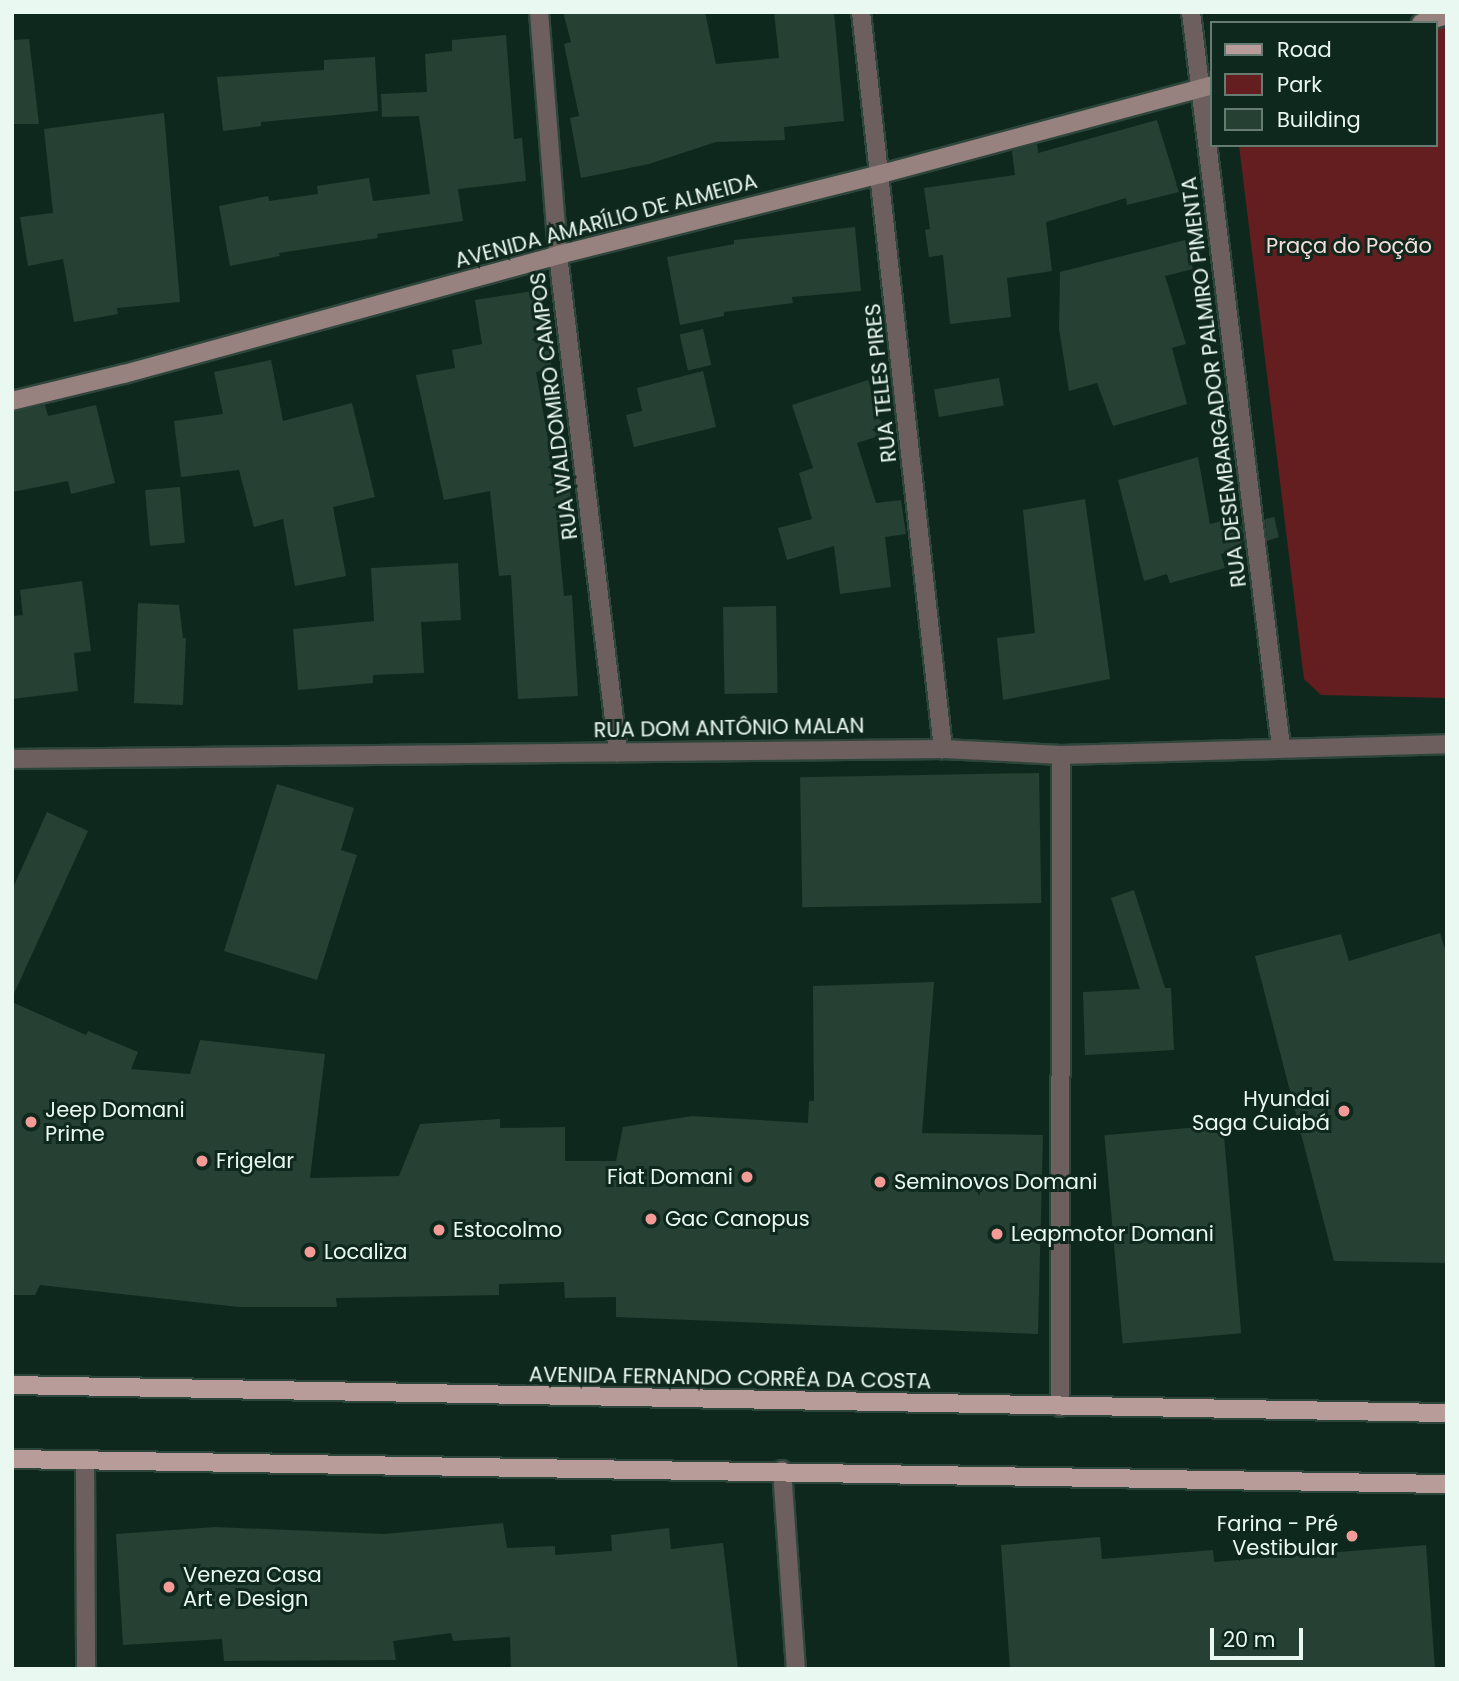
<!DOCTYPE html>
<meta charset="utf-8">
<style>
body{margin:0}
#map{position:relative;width:1459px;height:1681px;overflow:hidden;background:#0f281d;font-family:Poppins,sans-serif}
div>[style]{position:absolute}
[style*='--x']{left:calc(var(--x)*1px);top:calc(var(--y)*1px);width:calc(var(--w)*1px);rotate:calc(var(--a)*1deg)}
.green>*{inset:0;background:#641e20}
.building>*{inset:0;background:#264034;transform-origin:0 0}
.roads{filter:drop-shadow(2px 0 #2e453b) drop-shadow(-2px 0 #2e453b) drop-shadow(0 2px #2e453b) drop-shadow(0 -2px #2e453b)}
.street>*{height:18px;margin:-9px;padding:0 9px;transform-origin:9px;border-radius:9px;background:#6c5f5e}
.secondary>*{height:18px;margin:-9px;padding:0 9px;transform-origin:9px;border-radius:9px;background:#978280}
.primary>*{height:18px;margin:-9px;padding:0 9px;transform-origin:9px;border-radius:9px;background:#b79c9a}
.dots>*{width:19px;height:19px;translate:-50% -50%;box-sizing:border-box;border:4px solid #0f281d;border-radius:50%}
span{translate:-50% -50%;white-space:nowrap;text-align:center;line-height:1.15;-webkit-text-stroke:6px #0f281d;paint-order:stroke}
.street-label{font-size:21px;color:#e9f8f0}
.park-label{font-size:21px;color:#f6dddb}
.poi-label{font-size:21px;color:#e9f8f0}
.right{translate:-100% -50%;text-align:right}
.left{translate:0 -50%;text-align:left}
.frame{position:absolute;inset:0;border:14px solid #e9f8f0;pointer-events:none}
.legend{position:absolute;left:1210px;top:21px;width:228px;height:126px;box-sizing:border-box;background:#0f281d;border:2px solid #667b71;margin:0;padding:9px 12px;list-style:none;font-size:21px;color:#e9f8f0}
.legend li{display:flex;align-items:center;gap:14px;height:35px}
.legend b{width:35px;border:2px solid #667b71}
.scale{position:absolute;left:1210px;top:1628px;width:93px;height:32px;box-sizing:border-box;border:4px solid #e9f8f0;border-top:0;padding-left:9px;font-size:21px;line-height:24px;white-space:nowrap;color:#e9f8f0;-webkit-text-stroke:5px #0f281d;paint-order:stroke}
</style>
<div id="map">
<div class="green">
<i style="clip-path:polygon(1447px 27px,1447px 698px,1321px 695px,1304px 679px,1239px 145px,1436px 145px,1436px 29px)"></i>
</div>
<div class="building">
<i style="clip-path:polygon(563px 12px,705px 12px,716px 64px,779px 58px,774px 12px,834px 12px,844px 121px,784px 127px,785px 140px,716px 142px,649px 164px,581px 178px,570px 118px,579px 116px,564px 44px,571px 42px)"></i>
<i style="clip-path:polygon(506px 35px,514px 139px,522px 138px,526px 181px,458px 189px,463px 221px,377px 234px,378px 238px,279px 253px,280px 256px,230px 266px,219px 206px,268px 196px,269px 201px,318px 194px,317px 186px,369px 178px,373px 201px,430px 194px,419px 116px,382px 117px,381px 94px,427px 92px,425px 54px,452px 51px,452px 40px)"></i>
<i style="clip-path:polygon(29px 39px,39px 124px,12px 124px,12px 40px)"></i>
<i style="clip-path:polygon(375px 57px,378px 111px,261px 122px,261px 126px,223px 131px,217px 77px,324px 70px,324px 60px)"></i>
<i style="clip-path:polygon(164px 113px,180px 302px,117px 308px,118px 314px,74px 322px,63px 259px,28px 266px,20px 217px,53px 213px,44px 129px)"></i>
<i style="clip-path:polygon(1157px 120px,1179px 192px,1127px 205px,1126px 198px,1046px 222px,1052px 271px,1007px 278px,1011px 317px,950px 324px,943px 255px,929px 257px,925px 230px,930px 229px,924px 188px,1015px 175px,1012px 151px,1018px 149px,1037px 144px,1038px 153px)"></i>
<i style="clip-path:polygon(855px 227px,861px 291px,792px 297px,793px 303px,724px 312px,724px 316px,680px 325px,667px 257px,734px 244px,734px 240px)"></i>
<i style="clip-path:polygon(1185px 240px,1193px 269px,1165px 276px,1186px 344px,1172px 348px,1187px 404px,1113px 426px,1097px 383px,1069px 391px,1059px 329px,1060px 272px)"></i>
<i style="clip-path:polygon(540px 290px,552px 369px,536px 372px,556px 484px,569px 482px,573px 521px,557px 522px,564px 596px,572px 595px,578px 696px,518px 699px,511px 575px,499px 576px,490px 491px,444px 500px,416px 375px,455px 368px,452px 350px,482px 344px,475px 300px)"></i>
<i style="left:703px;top:329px;width:37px;height:24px;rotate:77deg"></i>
<i style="clip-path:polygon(271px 360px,283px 421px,352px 403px,375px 497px,333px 507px,346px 576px,295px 586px,283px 519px,254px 527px,239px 470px,181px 477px,174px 421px,223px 414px,214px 372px)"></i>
<i style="clip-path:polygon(703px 371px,716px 427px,634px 447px,626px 415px,642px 411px,637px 388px)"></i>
<i style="left:999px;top:378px;width:28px;height:66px;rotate:80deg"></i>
<i style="clip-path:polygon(868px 380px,885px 434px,857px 443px,876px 503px,901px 500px,906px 534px,885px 537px,891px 587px,840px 594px,834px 546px,787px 560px,778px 528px,812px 519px,799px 473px,813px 468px,792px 405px)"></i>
<i style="clip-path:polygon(45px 405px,48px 416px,96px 405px,115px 483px,71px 494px,68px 481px,12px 492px,12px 412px)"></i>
<i style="clip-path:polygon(1198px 457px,1210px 524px,1222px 521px,1224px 529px,1242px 524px,1245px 547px,1221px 554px,1225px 568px,1170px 583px,1167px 574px,1144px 581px,1118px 480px)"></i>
<i style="left:180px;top:487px;width:56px;height:35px;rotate:85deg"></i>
<i style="clip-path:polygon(1085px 499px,1110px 679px,1003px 700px,997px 638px,1035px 633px,1023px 510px)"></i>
<i style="clip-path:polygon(1274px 517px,1279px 537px,1267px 541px,1265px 519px)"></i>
<i style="clip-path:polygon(458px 563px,461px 620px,421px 622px,424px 673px,373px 675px,373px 683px,298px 690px,293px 629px,374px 621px,371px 568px)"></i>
<i style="clip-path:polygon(82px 581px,91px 651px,74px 653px,78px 691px,12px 699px,12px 616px,23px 615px,20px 590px)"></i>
<i style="clip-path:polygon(138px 603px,179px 605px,183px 638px,186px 638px,183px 705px,134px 703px)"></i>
<i style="left:776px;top:606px;width:87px;height:53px;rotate:89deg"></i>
<i style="left:1039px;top:773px;width:130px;height:239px;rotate:89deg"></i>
<i style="clip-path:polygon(277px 784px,354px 808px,341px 850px,357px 855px,317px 980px,224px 951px)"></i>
<i style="clip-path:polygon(47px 812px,88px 831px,12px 998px,12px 890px)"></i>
<i style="clip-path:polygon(1134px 890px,1165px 988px,1171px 988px,1174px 1050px,1085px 1055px,1083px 992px,1140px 989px,1111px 898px)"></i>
<i style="clip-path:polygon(1440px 933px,1447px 956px,1447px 1263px,1334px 1261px,1255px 956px,1341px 934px,1349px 961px)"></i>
<i style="clip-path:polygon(934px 982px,922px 1133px,1043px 1135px,1038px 1334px,616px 1317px,616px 1297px,565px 1298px,564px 1282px,499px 1284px,499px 1295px,336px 1298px,337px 1307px,239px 1307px,40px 1285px,35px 1295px,12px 1295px,12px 1002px,86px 1035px,88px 1031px,138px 1052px,131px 1069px,190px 1074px,200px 1040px,325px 1054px,310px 1178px,399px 1176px,420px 1124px,500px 1119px,500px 1128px,565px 1127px,565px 1161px,616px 1161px,623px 1127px,692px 1116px,808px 1123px,809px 1101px,814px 1101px,813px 986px)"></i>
<i style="left:1223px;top:1125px;width:209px;height:119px;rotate:85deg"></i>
<i style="clip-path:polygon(503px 1523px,507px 1548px,555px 1546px,555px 1555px,612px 1551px,611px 1535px,669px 1528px,671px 1549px,723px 1543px,738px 1669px,511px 1669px,510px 1637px,453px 1641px,451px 1633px,393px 1641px,396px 1660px,224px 1661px,222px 1639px,123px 1645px,116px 1534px,215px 1527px,384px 1534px)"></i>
<i style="clip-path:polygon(1100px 1537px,1102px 1559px,1213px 1550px,1214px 1562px,1426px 1545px,1435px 1669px,1010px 1669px,1001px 1545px)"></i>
</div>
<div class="roads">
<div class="street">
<i style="--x:539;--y:12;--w:244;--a:85.5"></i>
<i style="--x:558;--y:255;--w:501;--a:83.12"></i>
<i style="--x:861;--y:12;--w:742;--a:83.65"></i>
<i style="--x:1191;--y:12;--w:740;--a:83.02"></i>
<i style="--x:12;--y:759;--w:931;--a:-0.62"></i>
<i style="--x:943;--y:749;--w:118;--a:2.9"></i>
<i style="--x:1061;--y:755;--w:386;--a:-1.6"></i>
<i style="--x:1060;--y:1407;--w:652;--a:-89.91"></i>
<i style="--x:85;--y:1461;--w:208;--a:89.7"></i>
<i style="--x:782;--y:1470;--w:199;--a:86"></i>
</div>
<div class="secondary">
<i style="--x:1421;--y:23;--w:27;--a:-17"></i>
<i style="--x:12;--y:401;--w:115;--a:-13.6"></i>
<i style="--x:124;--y:374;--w:450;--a:-15.3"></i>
<i style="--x:558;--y:255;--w:333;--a:-14.1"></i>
<i style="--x:881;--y:174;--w:343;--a:-15"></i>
</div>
<div class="primary">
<i style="--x:12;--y:1385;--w:1435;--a:1.12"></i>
<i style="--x:12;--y:1459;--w:1435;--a:1"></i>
</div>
</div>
<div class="dots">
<i style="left:1344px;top:1111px;background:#f59b97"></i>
<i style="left:31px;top:1122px;background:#f59b97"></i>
<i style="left:202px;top:1161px;background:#f59b97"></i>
<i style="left:747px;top:1177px;background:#f59b97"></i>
<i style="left:880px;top:1182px;background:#f59b97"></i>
<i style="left:651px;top:1219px;background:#f59b97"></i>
<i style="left:439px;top:1230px;background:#f59b97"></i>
<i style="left:997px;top:1234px;background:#f59b97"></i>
<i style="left:310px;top:1252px;background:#f59b97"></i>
<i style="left:1352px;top:1536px;background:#f59b97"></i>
<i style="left:169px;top:1587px;background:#f59b97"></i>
</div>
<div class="street-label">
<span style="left:606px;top:221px;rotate:-15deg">AVENIDA AMARÍLIO DE ALMEIDA</span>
<span style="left:1214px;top:382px;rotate:-97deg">RUA DESEMBARGADOR PALMIRO PIMENTA</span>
<span style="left:881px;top:383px;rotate:-96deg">RUA TELES PIRES</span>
<span style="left:554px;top:406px;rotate:-97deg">RUA WALDOMIRO CAMPOS</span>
<span style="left:729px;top:728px;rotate:-1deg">RUA DOM ANTÔNIO MALAN</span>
<span style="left:730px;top:1378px;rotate:1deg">AVENIDA FERNANDO CORRÊA DA COSTA</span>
</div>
<div class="park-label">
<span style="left:1349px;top:246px">Praça do Poção</span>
</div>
<div class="poi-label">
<span class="right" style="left:1330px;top:1111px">Hyundai<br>Saga Cuiabá</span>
<span class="left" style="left:45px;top:1122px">Jeep Domani<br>Prime</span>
<span class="left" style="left:216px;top:1161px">Frigelar</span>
<span class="right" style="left:733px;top:1177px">Fiat Domani</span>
<span class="left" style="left:894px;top:1182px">Seminovos Domani</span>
<span class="left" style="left:665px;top:1219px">Gac Canopus</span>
<span class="left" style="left:453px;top:1230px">Estocolmo</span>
<span class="left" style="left:1011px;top:1234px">Leapmotor Domani</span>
<span class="left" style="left:324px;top:1252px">Localiza</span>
<span class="right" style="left:1338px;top:1536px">Farina - Pré<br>Vestibular</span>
<span class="left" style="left:183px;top:1587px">Veneza Casa<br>Art e Design</span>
</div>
<div class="frame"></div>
<ul class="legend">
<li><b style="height:9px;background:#b79c9a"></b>Road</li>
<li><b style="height:19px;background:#641e20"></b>Park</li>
<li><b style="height:19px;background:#264034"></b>Building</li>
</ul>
<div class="scale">20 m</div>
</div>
